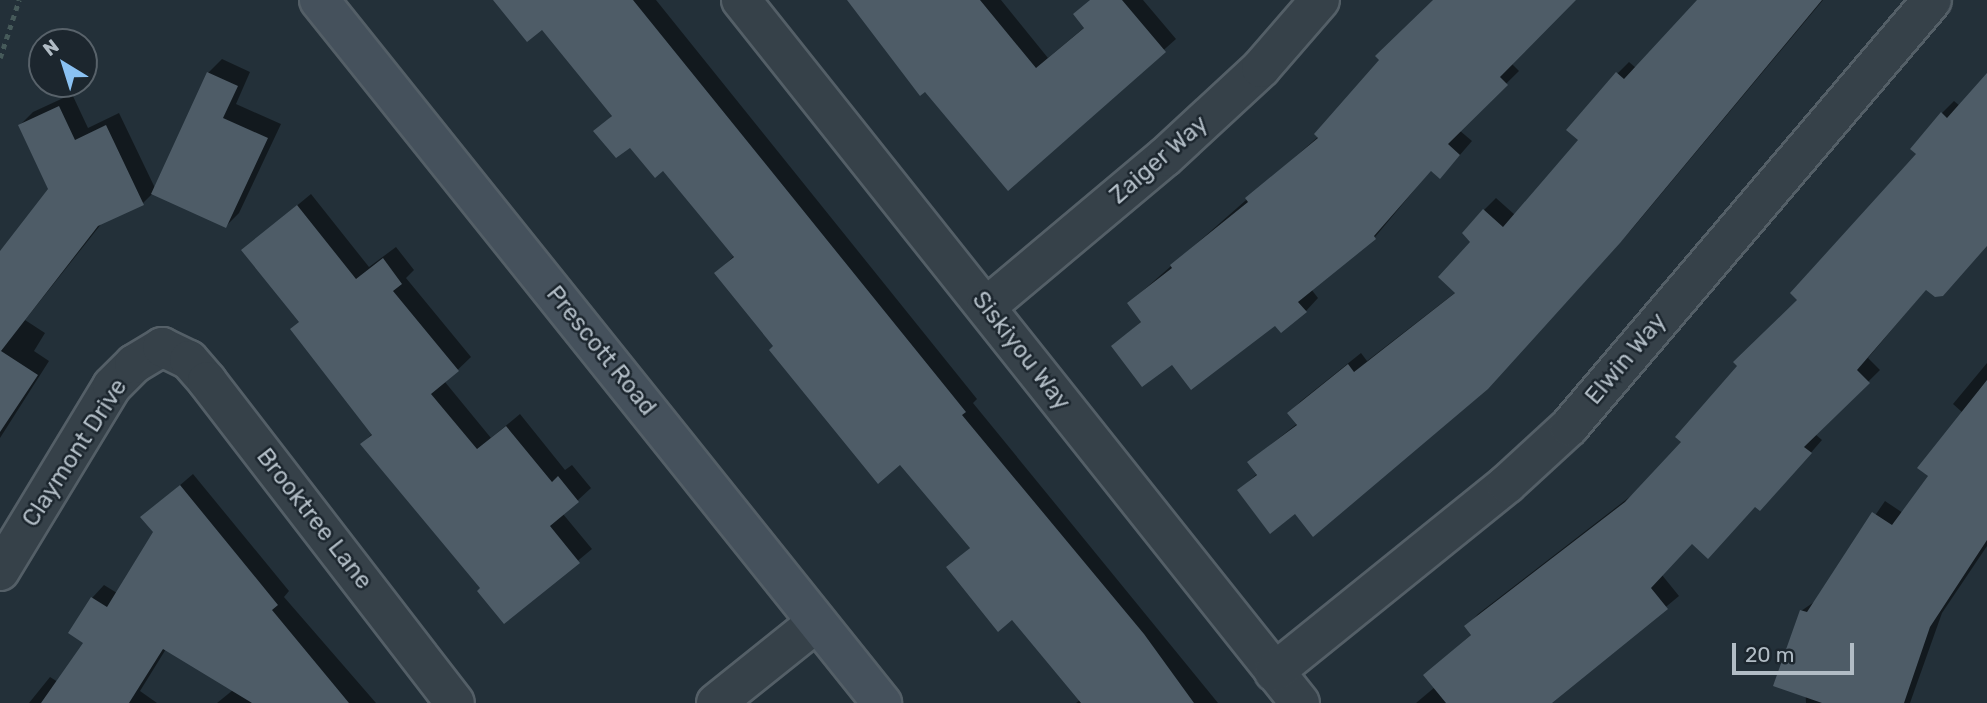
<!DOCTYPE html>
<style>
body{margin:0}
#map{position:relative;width:1987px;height:703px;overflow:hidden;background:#233039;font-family:Rubik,sans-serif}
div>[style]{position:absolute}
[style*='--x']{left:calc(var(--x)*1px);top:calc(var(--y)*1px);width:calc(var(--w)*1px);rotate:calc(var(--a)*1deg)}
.shadow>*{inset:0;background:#0007}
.building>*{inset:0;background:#4e5c67}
.path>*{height:4.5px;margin-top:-2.25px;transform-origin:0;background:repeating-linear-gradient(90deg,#465a5a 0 5px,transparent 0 10px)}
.roads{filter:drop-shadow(2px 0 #545f67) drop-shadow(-2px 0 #545f67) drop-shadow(0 2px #545f67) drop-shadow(0 -2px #545f67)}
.street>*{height:38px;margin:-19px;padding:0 19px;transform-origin:19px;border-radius:19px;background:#364149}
.secondary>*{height:38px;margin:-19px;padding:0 19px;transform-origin:19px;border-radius:19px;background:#45515c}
span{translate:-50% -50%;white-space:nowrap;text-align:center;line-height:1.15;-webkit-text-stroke:5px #1c262e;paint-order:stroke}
.street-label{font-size:24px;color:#b1bcc5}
.north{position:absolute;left:28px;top:28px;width:70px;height:70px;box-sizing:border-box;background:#1c262e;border:2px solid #58626a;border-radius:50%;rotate:322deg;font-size:19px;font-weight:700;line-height:28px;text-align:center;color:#b1bcc5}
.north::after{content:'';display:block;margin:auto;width:24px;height:32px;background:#8ac1f2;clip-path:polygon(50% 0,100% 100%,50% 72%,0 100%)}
.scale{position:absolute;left:1732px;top:643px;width:122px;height:32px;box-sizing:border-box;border:4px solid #b1bcc5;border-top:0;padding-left:9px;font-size:21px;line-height:24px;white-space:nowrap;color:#b1bcc5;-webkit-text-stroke:5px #1c262e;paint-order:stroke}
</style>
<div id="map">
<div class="shadow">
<i style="clip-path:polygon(495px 0,656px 0,977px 399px,973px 403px,1218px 703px,1076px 703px,1080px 700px,1012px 618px,949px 567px,971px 547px,901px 463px,775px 346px,716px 273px,735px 255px,664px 168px,630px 145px,596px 131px,613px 115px,542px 28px)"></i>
<i style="clip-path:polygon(849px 0,1001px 0,1048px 58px,1086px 26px,1090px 0,1143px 0,1176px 39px,1008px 189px)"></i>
<i style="clip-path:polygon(1435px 0,1574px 0,1511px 63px,1519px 71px,1459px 130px,1472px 141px,1452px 164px,1432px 169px,1375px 237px,1311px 289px,1318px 298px,1306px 311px,1172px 363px,1113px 346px,1142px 321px,1129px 303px,1319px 136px)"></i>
<i style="clip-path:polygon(1700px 0,1823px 0,1632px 229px,1500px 374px,1296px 511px,1239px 490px,1258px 473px,1249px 462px,1298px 423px,1289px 413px,1301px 401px,1361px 353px,1367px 361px,1456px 292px,1484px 210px,1496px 198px,1515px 215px,1580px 140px,1617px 74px,1629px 62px,1636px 68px)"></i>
<i style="clip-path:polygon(222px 59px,250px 72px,236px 104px,281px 124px,239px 213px,226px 226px,153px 193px,143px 203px,102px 223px,25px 320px,45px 333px,34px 351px,49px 361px,0 438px,0 254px,50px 189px,20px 125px,33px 112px,72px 94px,88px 128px,119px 113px,155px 188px,208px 73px)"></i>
<i style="clip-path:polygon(1987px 76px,1987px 245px,1927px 288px,1868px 358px,1880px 370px,1815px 434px,1822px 440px,1772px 497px,1692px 542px,1662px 575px,1679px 596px,1562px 693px,1530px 703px,1416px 703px,1435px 687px,1425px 675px,1472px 634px,1467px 626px,1478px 614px,1636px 492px,1683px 442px,1918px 154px,1942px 113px,1954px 101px,1960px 106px)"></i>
<i style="clip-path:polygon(311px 194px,369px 267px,396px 247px,414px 270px,406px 278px,471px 357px,445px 382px,491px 438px,520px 414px,565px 470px,572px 465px,591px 488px,563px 514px,592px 549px,504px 622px,483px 588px,362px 444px,373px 433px,300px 321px,243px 250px)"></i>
<i style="clip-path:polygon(1987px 363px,1987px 546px,1942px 613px,1910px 703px,1806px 703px,1801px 611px,1817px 600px,1885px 501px,1903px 513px,1930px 476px,1963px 413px,1953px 404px)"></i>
<i style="clip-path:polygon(193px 474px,289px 591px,284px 597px,376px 703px,217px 703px,233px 690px,166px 649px,140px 691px,157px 703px,29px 703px,50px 677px,58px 682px,86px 642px,71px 633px,92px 598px,104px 585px,117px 593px,155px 532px,143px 517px)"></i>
</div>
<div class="building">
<i style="clip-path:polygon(493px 0,633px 0,966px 412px,962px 415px,1144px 634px,1194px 703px,1081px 703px,1012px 620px,998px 632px,946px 567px,970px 548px,900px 465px,878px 484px,769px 350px,773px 346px,714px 273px,734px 257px,663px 171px,655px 178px,630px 148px,616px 158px,593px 131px,612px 116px,542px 30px,527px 42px)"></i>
<i style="clip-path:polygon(847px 0,980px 0,1036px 68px,1084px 28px,1073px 14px,1090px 0,1122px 0,1166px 52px,1008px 191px,925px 92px,920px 96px)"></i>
<i style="clip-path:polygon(1433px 0,1576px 0,1500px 77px,1508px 85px,1448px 144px,1460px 155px,1440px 179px,1431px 171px,1374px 236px,1376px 239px,1298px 302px,1307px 312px,1281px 333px,1275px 326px,1191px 390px,1172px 365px,1142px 387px,1111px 346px,1141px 322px,1127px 303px,1172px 268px,1170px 265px,1248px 202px,1245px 198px,1318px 138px,1314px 134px,1379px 60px,1375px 56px)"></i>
<i style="clip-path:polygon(1697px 0,1822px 0,1620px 243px,1488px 389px,1313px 537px,1295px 514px,1270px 534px,1237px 490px,1257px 475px,1247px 462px,1297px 425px,1287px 413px,1348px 364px,1354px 372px,1455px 293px,1438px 277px,1470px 242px,1462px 233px,1483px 209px,1503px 227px,1578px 140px,1566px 130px,1616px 72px,1624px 79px)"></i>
<i style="clip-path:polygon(207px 72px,238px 86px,223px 118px,268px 138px,226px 228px,151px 194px)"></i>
<i style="clip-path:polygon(1987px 73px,1987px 246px,1943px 296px,1935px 297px,1926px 290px,1857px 370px,1870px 383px,1804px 447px,1812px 453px,1760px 511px,1755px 507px,1708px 559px,1692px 544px,1651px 588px,1668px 609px,1552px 703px,1446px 703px,1423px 675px,1471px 635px,1464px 626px,1625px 502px,1681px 442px,1675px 437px,1737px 366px,1733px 362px,1797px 300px,1790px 293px,1916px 154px,1910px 149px,1941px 112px,1947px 118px)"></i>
<i style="clip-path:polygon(59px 106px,75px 140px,106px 125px,144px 205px,98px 226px,1px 351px,38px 375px,0 432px,0 251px,48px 189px,18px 125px)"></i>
<i style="clip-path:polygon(297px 205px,356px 279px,383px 258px,402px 284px,393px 291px,459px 371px,431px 394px,477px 449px,506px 426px,552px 482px,558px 476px,579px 502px,550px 526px,580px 563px,504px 624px,477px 591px,480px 588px,360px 444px,372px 435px,290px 329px,299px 322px,241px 250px)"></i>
<i style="clip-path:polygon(1987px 380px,1987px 540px,1930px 627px,1904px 703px,1822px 703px,1773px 686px,1800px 610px,1807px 612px,1872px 512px,1892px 525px,1928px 476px,1917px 468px)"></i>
<i style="clip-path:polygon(180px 485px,278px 605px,272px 610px,349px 703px,252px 703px,163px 649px,129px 703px,41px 703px,83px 643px,68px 633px,91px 597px,107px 607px,153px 532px,140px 517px)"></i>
</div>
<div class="path">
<i style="--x:0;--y:58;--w:61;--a:-71.9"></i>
</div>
<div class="roads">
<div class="street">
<i style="--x:741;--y:0;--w:898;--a:51.51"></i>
<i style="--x:986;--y:307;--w:234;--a:-40"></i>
<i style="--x:1165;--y:157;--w:131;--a:-42.8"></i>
<i style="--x:1261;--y:68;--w:90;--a:-49.1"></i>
<i style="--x:0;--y:571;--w:216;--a:-58.8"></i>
<i style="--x:112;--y:386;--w:31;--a:-45"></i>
<i style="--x:134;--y:364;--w:33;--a:-31"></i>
<i style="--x:162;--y:347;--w:30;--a:26"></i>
<i style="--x:189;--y:360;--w:28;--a:49"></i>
<i style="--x:207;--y:381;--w:406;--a:52.4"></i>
<i style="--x:1274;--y:672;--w:299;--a:-38.9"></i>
<i style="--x:1507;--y:484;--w:84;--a:-42.6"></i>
<i style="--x:1569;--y:427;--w:560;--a:-49.63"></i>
<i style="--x:716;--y:703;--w:129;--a:-38.7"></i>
</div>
<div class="secondary">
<i style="--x:319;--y:0;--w:901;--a:51.31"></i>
</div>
</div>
<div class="street-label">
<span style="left:1159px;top:160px;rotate:-41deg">Zaiger Way</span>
<span style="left:601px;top:351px;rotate:51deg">Prescott Road</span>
<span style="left:1021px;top:351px;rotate:52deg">Siskiyou Way</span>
<span style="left:1626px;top:359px;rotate:-50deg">Elwin Way</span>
<span style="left:75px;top:453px;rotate:-57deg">Claymont Drive</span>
<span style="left:314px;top:519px;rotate:52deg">Brooktree Lane</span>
</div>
<div class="north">N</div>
<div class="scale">20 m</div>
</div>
